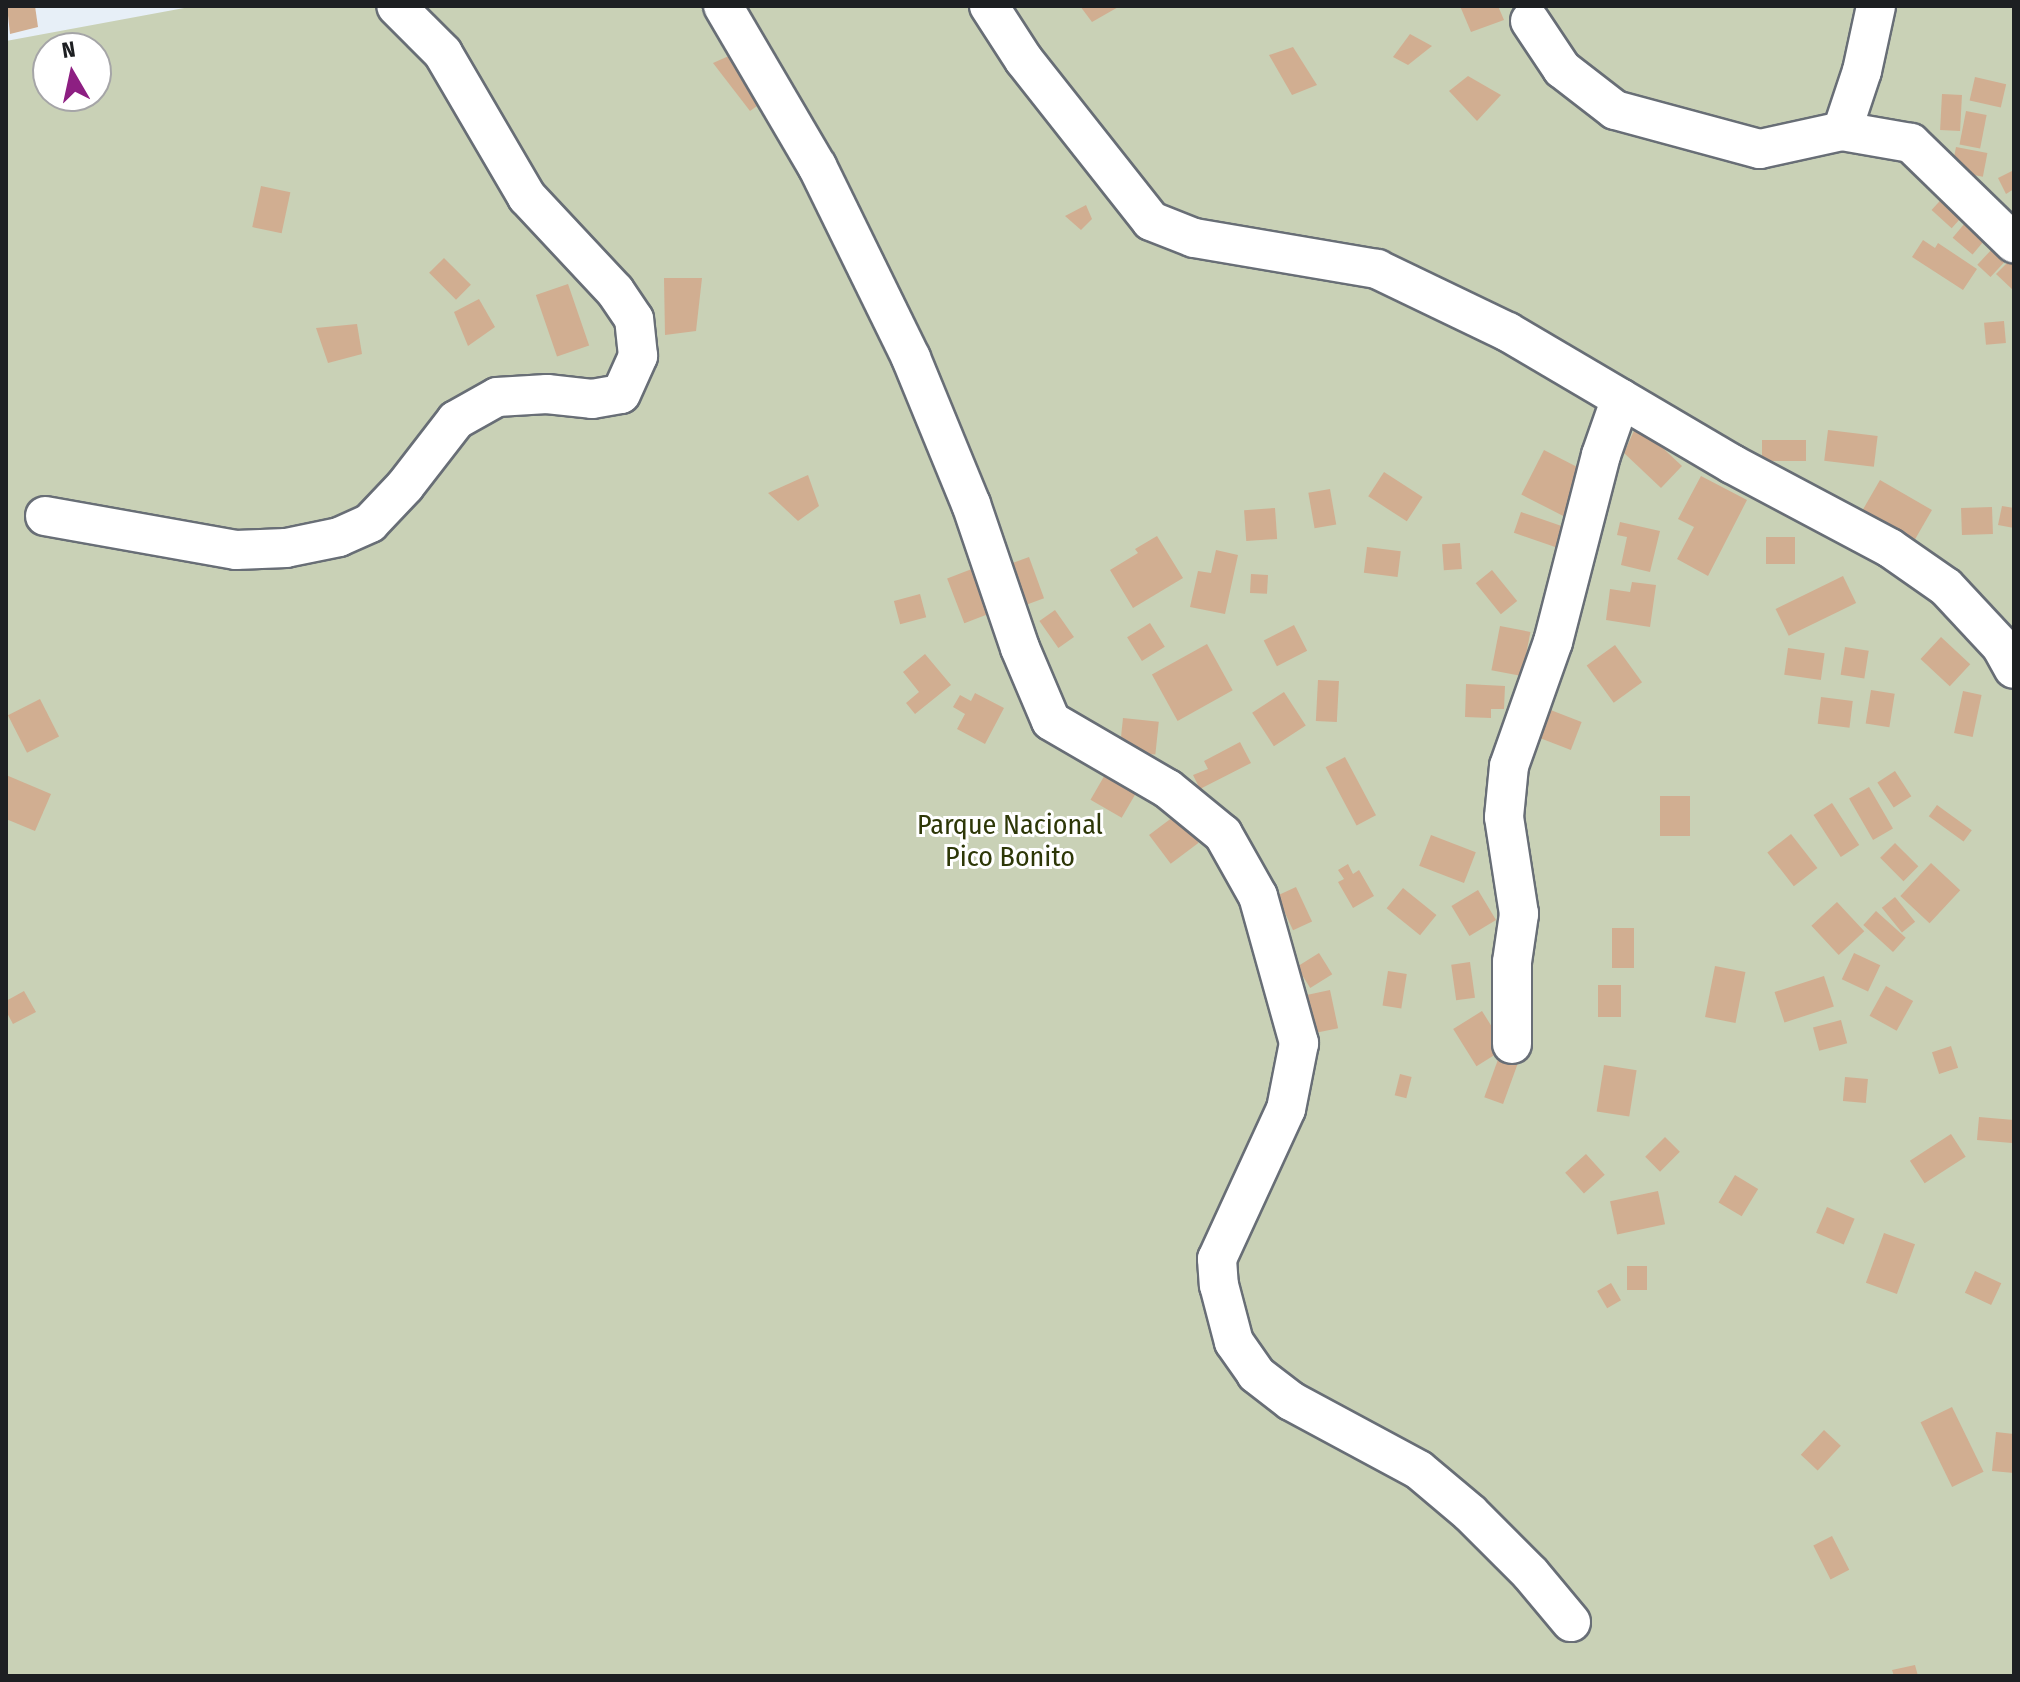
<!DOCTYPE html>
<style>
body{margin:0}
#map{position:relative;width:2020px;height:1682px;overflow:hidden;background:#e7eff7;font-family:"Fira Sans Condensed",sans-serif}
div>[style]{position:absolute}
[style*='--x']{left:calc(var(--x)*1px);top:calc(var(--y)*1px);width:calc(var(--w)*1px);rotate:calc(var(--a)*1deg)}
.green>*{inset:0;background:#c9d1b6}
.building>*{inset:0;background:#d1ae91;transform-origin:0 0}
.roads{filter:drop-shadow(2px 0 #686e76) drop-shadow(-2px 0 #686e76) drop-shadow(0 2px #686e76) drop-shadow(0 -2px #686e76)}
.minor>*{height:38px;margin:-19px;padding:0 19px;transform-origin:19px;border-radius:19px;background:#fff}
span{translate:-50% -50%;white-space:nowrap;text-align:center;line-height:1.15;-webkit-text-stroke:6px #fff;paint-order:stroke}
.park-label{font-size:28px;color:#2d3707}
.frame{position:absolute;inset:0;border:8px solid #1d1f22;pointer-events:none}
.north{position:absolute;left:32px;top:32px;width:80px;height:80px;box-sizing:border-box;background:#fff;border:2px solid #a5a5a7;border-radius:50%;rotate:351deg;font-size:22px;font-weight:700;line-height:32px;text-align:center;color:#1d1f22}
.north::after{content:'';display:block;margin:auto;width:28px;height:36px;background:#8d1f82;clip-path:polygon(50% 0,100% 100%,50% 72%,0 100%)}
</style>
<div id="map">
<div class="green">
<i style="clip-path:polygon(evenodd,195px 6px,2014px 6px,2014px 1676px,6px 1676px,6px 41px,195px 6px,48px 48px,96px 48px,96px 96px,48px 96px,48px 48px)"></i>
</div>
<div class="building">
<i style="clip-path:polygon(7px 6px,35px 6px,38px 27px,10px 34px)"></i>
<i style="clip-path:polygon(1080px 6px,1120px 6px,1092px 22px)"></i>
<i style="clip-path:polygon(1460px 6px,1498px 6px,1504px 20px,1471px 32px)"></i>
<i style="clip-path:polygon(1410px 34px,1432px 46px,1408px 65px,1393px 57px)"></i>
<i style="clip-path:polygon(1293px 47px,1317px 85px,1292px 95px,1269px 55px)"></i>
<i style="clip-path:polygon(740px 51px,767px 99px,750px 111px,713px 63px)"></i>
<i style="clip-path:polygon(1468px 76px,1501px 95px,1477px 121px,1449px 91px)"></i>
<i style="left:1975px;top:77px;width:32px;height:24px;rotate:13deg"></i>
<i style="left:1942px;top:94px;width:20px;height:36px;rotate:3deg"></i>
<i style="left:1966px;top:111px;width:21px;height:34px;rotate:11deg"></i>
<i style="left:1956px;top:147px;width:32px;height:24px;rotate:11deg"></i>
<i style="clip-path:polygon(2014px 170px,2014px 189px,2006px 194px,1998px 178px)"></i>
<i style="left:261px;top:186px;width:30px;height:42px;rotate:12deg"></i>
<i style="left:1947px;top:193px;width:27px;height:23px;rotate:42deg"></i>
<i style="clip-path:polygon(1086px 205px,1092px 219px,1081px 230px,1065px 216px)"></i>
<i style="left:1970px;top:217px;width:26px;height:27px;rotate:40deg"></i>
<i style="clip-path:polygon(1923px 240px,1935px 248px,1938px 243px,1977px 269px,1963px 290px,1912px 257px)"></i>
<i style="left:1993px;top:248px;width:18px;height:23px;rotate:43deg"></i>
<i style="clip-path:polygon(2014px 256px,2014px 291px,1996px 274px)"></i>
<i style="left:444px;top:258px;width:38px;height:21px;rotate:45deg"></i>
<i style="clip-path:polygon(664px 278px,702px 278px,696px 331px,665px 335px)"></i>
<i style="left:568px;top:284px;width:65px;height:34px;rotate:71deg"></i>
<i style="clip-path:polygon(479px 299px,495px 327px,468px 346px,454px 312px)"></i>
<i style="left:2004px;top:321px;width:22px;height:20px;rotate:85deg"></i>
<i style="clip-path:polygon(357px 324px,362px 354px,328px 363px,316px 328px)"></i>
<i style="clip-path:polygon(1637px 424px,1682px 466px,1661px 488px,1624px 453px)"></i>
<i style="left:1828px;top:430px;width:50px;height:31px;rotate:7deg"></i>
<i style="left:1762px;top:440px;width:44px;height:21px"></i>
<i style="left:1544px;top:450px;width:51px;height:50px;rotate:27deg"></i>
<i style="left:1384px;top:472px;width:46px;height:29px;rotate:33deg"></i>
<i style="clip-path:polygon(808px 475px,819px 506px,798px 521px,768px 493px)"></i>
<i style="clip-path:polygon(1701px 476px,1747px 500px,1708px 576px,1677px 559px,1694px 527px,1678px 519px)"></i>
<i style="left:1880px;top:480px;width:60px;height:39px;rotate:30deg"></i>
<i style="left:1330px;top:489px;width:36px;height:22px;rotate:80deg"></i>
<i style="clip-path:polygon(2002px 506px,2014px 508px,2014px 528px,1998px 525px)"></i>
<i style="left:1992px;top:507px;width:27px;height:31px;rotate:88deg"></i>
<i style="left:1275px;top:508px;width:31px;height:31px;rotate:86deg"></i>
<i style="left:1521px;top:512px;width:46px;height:22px;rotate:19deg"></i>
<i style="clip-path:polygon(1620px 522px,1660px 531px,1650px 572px,1621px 565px,1627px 537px,1617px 535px)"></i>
<i style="clip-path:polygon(1157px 536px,1183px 578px,1133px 608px,1110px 570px,1138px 553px,1135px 549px)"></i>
<i style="left:1795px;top:537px;width:27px;height:29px;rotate:90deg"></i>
<i style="left:1460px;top:543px;width:26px;height:18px;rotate:86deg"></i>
<i style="left:1367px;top:547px;width:34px;height:26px;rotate:7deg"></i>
<i style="clip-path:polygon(1216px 550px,1238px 555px,1225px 614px,1190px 607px,1198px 571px,1211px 573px)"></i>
<i style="left:1029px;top:557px;width:44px;height:29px;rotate:70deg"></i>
<i style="left:977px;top:567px;width:48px;height:32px;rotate:69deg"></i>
<i style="left:1492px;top:570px;width:40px;height:21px;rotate:51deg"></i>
<i style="left:1251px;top:574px;width:17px;height:19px;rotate:3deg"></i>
<i style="left:1843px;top:576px;width:30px;height:75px;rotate:64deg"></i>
<i style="clip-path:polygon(1632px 582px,1656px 585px,1650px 627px,1606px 620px,1610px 589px,1630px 592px)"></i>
<i style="left:920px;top:594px;width:24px;height:27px;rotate:75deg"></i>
<i style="left:1055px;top:610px;width:33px;height:19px;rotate:55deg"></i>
<i style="left:1150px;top:623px;width:28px;height:27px;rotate:58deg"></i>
<i style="left:1294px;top:625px;width:29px;height:34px;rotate:63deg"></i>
<i style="left:1500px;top:626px;width:31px;height:45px;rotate:11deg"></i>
<i style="left:1941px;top:637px;width:40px;height:30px;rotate:43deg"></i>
<i style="left:1207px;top:644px;width:53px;height:63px;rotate:61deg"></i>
<i style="left:1615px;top:645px;width:46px;height:35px;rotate:54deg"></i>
<i style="left:1845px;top:647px;width:24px;height:28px;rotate:9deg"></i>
<i style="left:1788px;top:648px;width:37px;height:27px;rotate:8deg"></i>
<i style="clip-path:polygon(925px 654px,951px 685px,915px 714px,906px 703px,919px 692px,903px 672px)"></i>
<i style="left:1318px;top:680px;width:21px;height:41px;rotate:3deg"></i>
<i style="clip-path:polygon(1466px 684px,1505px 686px,1504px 709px,1491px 709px,1491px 718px,1465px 717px)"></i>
<i style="left:1871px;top:690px;width:24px;height:34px;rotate:9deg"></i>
<i style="left:1963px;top:691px;width:19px;height:43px;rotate:12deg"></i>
<i style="left:1284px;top:692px;width:40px;height:38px;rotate:57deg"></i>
<i style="clip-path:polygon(975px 693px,1004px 708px,985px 744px,957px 729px,965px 714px,953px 707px,960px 695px,971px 701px)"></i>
<i style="left:1821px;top:697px;width:32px;height:27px;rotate:7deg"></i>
<i style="left:40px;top:699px;width:42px;height:36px;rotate:63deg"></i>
<i style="left:1548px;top:709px;width:36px;height:30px;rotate:21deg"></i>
<i style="left:1123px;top:718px;width:36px;height:33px;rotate:6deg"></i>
<i style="clip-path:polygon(1240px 742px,1251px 763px,1200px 789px,1193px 775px,1208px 769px,1204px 761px)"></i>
<i style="left:1345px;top:757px;width:66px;height:22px;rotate:62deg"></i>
<i style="left:1895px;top:771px;width:30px;height:21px;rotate:57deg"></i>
<i style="left:1106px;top:773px;width:36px;height:31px;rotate:30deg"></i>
<i style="clip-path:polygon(6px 775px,51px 794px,35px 831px,6px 819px)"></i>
<i style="left:1869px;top:787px;width:48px;height:23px;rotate:60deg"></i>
<i style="left:1660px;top:796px;width:30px;height:40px"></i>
<i style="left:1832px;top:803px;width:50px;height:22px;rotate:57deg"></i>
<i style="left:1937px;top:805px;width:43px;height:14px;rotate:36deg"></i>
<i style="left:1177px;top:814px;width:36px;height:35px;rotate:53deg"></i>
<i style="left:1791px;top:834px;width:43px;height:30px;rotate:52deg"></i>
<i style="left:1431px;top:835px;width:48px;height:33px;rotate:21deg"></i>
<i style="left:1895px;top:843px;width:33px;height:21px;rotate:45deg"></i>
<i style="left:1931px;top:863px;width:40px;height:45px;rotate:43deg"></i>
<i style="clip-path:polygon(1348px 864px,1353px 874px,1359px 870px,1374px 896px,1353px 908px,1338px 882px,1344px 879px,1338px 870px)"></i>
<i style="left:1296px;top:887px;width:38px;height:21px;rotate:65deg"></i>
<i style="left:1403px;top:888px;width:43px;height:26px;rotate:39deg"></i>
<i style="left:1478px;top:890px;width:35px;height:31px;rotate:59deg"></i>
<i style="left:1895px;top:897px;width:32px;height:17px;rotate:51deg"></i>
<i style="left:1837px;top:902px;width:40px;height:35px;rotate:47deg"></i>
<i style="left:1876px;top:911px;width:40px;height:19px;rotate:42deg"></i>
<i style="left:1612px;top:928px;width:22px;height:40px"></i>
<i style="left:1319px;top:953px;width:25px;height:26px;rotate:58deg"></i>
<i style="left:1854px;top:953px;width:29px;height:29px;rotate:25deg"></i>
<i style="left:1470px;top:962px;width:36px;height:19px;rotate:82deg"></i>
<i style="left:1715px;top:966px;width:31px;height:52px;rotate:11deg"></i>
<i style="left:1388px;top:971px;width:19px;height:35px;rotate:9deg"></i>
<i style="left:1824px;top:976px;width:32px;height:52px;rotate:72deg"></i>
<i style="left:1598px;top:985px;width:23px;height:32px"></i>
<i style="left:1886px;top:986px;width:31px;height:34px;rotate:29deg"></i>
<i style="left:1330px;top:990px;width:39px;height:25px;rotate:78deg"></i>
<i style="clip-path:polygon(24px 991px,36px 1012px,13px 1024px,6px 1011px,6px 1001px)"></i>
<i style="left:1482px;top:1011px;width:44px;height:34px;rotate:58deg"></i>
<i style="left:1841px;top:1020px;width:24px;height:29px;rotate:75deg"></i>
<i style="left:1951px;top:1046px;width:23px;height:20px;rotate:72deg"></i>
<i style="left:1500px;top:1054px;width:20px;height:46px;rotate:20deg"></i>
<i style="left:1604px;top:1065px;width:33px;height:47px;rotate:9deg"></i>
<i style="left:1400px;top:1074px;width:12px;height:22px;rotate:14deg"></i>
<i style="left:1845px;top:1077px;width:23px;height:24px;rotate:5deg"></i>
<i style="left:1979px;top:1117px;width:35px;height:23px;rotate:5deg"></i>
<i style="left:1951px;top:1134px;width:27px;height:49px;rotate:57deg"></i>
<i style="left:1665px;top:1137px;width:21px;height:28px;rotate:45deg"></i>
<i style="left:1586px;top:1154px;width:28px;height:28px;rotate:48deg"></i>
<i style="left:1735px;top:1175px;width:27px;height:32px;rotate:31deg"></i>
<i style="left:1658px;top:1191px;width:34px;height:49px;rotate:78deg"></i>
<i style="left:1827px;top:1207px;width:30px;height:28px;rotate:23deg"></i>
<i style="left:1884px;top:1233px;width:33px;height:53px;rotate:20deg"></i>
<i style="left:1647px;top:1266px;width:24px;height:20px;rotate:90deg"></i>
<i style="left:1975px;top:1271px;width:29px;height:24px;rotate:25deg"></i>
<i style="left:1611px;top:1283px;width:20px;height:16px;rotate:60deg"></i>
<i style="left:1952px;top:1407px;width:72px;height:35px;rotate:64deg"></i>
<i style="left:1824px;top:1430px;width:23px;height:34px;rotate:43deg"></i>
<i style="clip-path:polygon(1996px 1432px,2014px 1434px,2014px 1473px,1992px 1471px)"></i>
<i style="left:1832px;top:1536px;width:38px;height:21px;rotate:63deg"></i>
<i style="clip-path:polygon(1915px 1665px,1918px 1676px,1894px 1676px,1892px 1670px)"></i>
</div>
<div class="roads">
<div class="minor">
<i style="--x:723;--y:6;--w:186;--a:59.6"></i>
<i style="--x:817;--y:166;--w:214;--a:63.9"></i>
<i style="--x:911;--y:358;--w:158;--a:67.7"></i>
<i style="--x:971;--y:504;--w:152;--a:71.2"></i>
<i style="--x:1020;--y:648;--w:79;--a:67"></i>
<i style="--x:1051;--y:721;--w:135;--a:30.2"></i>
<i style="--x:1168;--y:789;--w:71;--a:39.3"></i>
<i style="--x:1223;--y:834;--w:71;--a:60.6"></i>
<i style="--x:1258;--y:896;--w:153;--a:74.4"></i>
<i style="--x:1299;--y:1043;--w:67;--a:101.1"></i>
<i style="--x:1286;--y:1109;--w:165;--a:114.7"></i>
<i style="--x:1217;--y:1259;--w:26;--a:86"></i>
<i style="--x:1219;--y:1285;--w:59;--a:75.3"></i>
<i style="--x:1234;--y:1342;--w:39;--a:55"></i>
<i style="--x:1256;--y:1374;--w:44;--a:37.6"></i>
<i style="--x:1291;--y:1401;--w:145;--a:28.3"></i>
<i style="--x:1419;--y:1470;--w:67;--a:40.1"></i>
<i style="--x:1470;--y:1513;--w:85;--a:45"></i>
<i style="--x:1530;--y:1573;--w:64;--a:50.1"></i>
<i style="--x:989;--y:6;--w:64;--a:57.1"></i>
<i style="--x:1024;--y:60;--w:205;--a:51.7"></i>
<i style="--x:1151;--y:221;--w:46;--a:21.6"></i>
<i style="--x:1194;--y:238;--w:186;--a:9.6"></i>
<i style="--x:1377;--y:269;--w:145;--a:25.7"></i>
<i style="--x:1508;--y:332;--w:260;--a:30.5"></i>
<i style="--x:1732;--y:464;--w:179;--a:28"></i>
<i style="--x:1890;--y:548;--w:68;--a:34.9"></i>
<i style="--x:1946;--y:587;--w:81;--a:47"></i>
<i style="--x:2001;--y:646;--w:26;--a:61"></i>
<i style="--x:1530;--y:21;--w:58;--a:56.3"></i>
<i style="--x:1562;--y:69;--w:67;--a:37.7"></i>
<i style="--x:1615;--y:110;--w:150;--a:15.1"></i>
<i style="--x:1760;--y:149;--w:84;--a:-12.4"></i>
<i style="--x:1842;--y:131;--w:70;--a:9.9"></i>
<i style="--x:1911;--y:143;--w:144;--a:44.2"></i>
<i style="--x:1842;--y:131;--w:63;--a:-71.6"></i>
<i style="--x:1862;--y:71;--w:66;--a:-77.8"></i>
<i style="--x:45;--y:516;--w:194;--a:10.1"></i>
<i style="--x:236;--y:550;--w:50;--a:-2.3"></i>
<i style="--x:286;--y:548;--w:54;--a:-11.7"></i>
<i style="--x:339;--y:537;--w:34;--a:-24"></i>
<i style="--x:370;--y:523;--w:51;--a:-46.6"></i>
<i style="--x:405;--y:486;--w:83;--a:-52.3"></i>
<i style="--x:456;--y:420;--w:47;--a:-29.3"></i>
<i style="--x:497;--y:397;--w:50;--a:-3.4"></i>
<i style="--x:547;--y:394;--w:45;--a:6.3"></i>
<i style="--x:592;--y:399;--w:29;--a:-10"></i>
<i style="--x:621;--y:394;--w:42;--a:-65.9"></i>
<i style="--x:638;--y:356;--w:37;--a:-96"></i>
<i style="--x:634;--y:319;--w:34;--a:-124"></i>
<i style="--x:615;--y:291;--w:129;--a:-133.1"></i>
<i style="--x:527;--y:197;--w:167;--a:-120.3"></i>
<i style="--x:443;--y:53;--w:66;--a:-135"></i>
<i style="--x:1512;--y:1044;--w:82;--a:-90"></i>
<i style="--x:1512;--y:962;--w:49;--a:-81.7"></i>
<i style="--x:1519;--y:914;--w:98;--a:-98.8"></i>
<i style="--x:1504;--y:817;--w:51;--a:-84.4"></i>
<i style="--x:1509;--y:766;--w:132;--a:-70.5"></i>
<i style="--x:1553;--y:642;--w:193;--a:-75.6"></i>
<i style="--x:1601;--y:455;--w:60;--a:-70.7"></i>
</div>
</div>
<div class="park-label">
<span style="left:1010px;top:841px">Parque Nacional<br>Pico Bonito</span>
</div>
<div class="frame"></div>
<div class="north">N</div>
</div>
